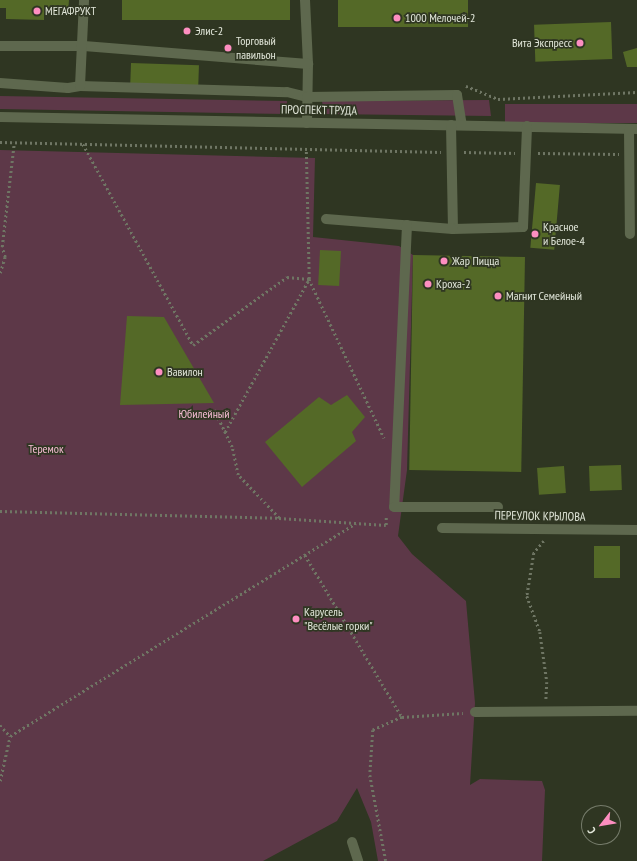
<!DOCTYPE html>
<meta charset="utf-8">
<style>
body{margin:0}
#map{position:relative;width:637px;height:861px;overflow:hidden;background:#2f3622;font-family:"PT Sans Narrow",sans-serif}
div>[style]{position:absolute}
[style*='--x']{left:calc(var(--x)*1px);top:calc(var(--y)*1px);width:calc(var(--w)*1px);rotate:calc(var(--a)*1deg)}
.green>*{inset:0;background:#5d3848;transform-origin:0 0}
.building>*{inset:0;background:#546927;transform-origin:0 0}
.path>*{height:2.5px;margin-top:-1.25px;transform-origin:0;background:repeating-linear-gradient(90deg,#6f7664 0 2px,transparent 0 5px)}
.minor>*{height:10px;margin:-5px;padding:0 5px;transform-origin:5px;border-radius:5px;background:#5e684e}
.dots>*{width:11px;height:11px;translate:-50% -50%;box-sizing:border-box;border:2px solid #2f3622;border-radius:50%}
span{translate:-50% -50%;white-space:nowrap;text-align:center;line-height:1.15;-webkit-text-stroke:3.5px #2f3622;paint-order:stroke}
.poi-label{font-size:12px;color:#e1e6d9}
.left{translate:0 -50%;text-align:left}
.right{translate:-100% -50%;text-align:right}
.street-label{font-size:12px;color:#e1e6d9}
.park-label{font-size:12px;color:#f7bcd4}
.north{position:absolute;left:581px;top:805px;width:40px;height:40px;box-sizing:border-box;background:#2f3622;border:1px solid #767c6b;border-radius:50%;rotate:239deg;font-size:11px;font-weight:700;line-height:16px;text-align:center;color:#e1e6d9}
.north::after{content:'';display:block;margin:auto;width:14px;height:18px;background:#fd8ec0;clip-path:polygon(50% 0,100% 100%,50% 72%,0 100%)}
</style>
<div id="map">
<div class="green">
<i style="left:0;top:96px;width:287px;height:13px;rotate:1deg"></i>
<i style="clip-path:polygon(489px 100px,491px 116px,324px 114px,322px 101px)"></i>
<i style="left:637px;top:104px;width:19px;height:132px;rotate:90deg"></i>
<i style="clip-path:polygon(0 150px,315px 158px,313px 237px,399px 246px,413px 255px,407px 470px,398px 536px,412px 554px,466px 601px,475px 703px,470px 785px,480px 779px,542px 781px,545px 790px,542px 861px,378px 861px,371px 822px,357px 788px,337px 821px,263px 861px,0 861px)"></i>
</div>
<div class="building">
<i style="clip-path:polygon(0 0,69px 0,68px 14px,44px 13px,44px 20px,6px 19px,6px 8px,0 8px)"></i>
<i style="left:122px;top:0;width:168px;height:20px"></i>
<i style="left:338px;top:0;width:130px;height:27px"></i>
<i style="left:611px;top:22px;width:37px;height:77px;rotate:88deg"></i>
<i style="clip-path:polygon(637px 48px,637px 67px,627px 67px,623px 52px)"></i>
<i style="left:131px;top:63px;width:68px;height:21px;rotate:2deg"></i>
<i style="left:536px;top:183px;width:24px;height:65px;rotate:5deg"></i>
<i style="left:320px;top:250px;width:21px;height:35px;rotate:3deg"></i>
<i style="left:413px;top:255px;width:112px;height:215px;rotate:1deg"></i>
<i style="clip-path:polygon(127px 316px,164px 317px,214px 403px,120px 405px)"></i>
<i style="clip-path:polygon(347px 395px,365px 417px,352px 432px,356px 441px,302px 487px,265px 442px,319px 397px,331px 405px)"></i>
<i style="left:621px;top:465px;width:25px;height:32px;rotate:88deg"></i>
<i style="left:564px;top:466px;width:27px;height:27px;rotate:86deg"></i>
<i style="left:594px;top:546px;width:26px;height:32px"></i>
</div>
<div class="path">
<i style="--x:466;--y:86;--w:35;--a:22"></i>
<i style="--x:498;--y:99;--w:139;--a:-2.9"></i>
<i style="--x:0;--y:142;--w:441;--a:1.3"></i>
<i style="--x:83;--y:144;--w:229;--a:61.3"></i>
<i style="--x:193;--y:345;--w:116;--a:-35.9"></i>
<i style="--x:287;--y:277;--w:22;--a:5"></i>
<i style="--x:309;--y:279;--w:176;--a:64.7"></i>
<i style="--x:464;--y:152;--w:51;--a:1.1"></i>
<i style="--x:538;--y:153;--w:81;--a:0.7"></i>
<i style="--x:0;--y:273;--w:17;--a:-73"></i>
<i style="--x:5;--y:257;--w:10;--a:-107"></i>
<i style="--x:2;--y:247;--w:105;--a:-83.4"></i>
<i style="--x:225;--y:432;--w:175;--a:-61.2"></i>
<i style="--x:309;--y:279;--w:130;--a:-91.3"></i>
<i style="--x:0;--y:511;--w:279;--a:1.4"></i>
<i style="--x:279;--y:518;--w:59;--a:-133.6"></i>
<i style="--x:238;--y:475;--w:29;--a:-102"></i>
<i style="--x:232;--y:447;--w:41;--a:-115.9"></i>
<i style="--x:279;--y:518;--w:107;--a:3.7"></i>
<i style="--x:386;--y:525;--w:10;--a:-90"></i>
<i style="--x:544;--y:541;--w:16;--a:130"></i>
<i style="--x:534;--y:553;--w:44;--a:99.2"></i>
<i style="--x:527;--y:596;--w:38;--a:70"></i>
<i style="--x:540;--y:632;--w:50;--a:82"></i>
<i style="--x:547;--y:682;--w:19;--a:93"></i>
<i style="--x:305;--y:555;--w:189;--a:59.1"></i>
<i style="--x:402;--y:717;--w:32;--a:156"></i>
<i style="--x:373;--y:730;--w:45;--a:93.8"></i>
<i style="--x:370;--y:775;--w:87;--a:79.5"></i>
<i style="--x:402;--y:717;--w:61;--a:-3.8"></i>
<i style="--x:0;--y:725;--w:15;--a:48"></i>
<i style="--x:10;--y:736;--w:406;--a:-31.6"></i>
<i style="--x:0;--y:781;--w:46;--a:-77.5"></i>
</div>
<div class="minor">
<i style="--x:305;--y:0;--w:64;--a:87.3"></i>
<i style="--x:308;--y:64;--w:59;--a:91"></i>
<i style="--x:0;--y:46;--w:84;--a:0"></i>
<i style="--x:84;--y:46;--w:225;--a:4.6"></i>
<i style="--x:0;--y:83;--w:68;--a:4.2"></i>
<i style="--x:68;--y:88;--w:12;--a:-9"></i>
<i style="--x:80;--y:86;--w:207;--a:1.7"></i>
<i style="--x:287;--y:92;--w:21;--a:14"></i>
<i style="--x:307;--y:97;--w:150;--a:-0.8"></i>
<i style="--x:457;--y:95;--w:30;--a:81"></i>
<i style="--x:80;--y:86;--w:86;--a:-87.3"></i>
<i style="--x:0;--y:117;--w:637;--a:1.08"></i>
<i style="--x:451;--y:125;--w:104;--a:88.9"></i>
<i style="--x:453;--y:229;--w:70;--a:-1.6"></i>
<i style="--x:523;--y:227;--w:101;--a:-87.7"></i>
<i style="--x:629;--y:129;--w:105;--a:89.5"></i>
<i style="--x:326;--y:219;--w:127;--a:4.5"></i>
<i style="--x:407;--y:225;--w:282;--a:92.6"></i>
<i style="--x:394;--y:507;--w:104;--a:0"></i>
<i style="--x:442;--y:528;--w:195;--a:0.6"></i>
<i style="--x:475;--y:712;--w:162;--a:-0.4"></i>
<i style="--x:352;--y:842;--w:20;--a:72"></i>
</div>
<div class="dots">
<i style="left:37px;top:11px;background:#fd8ec0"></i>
<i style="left:397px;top:18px;background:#fd8ec0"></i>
<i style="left:187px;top:31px;background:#fd8ec0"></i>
<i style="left:580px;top:43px;background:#fd8ec0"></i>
<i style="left:228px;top:48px;background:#fd8ec0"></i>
<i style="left:535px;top:234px;background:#fd8ec0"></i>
<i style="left:444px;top:261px;background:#fd8ec0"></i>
<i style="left:428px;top:284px;background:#fd8ec0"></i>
<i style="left:498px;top:296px;background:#fd8ec0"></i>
<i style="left:159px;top:372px;background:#fd8ec0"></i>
<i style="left:296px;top:619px;background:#fd8ec0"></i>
</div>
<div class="poi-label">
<span class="left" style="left:45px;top:11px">МЕГАФРУКТ</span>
<span class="left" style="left:405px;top:18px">1000 Мелочей-2</span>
<span class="left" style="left:195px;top:31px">Элис-2</span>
<span class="left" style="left:236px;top:48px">Торговый<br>павильон</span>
<span class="right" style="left:572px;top:43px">Вита Экспресс</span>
<span class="left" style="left:543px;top:234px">Красное<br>и Белое-4</span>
<span class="left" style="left:452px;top:261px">Жар Пицца</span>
<span class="left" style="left:436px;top:284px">Кроха-2</span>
<span class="left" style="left:506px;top:296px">Магнит Семейный</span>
<span class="left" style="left:167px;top:372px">Вавилон</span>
<span class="left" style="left:304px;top:619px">Карусель<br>"Весёлые горки"</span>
</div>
<div class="street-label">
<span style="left:319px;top:110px;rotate:1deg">ПРОСПЕКТ ТРУДА</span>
<span style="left:540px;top:516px;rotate:1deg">ПЕРЕУЛОК КРЫЛОВА</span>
</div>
<div class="park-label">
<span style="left:204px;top:414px">Юбилейный</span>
<span style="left:46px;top:449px">Теремок</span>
</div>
<div class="north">С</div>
</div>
